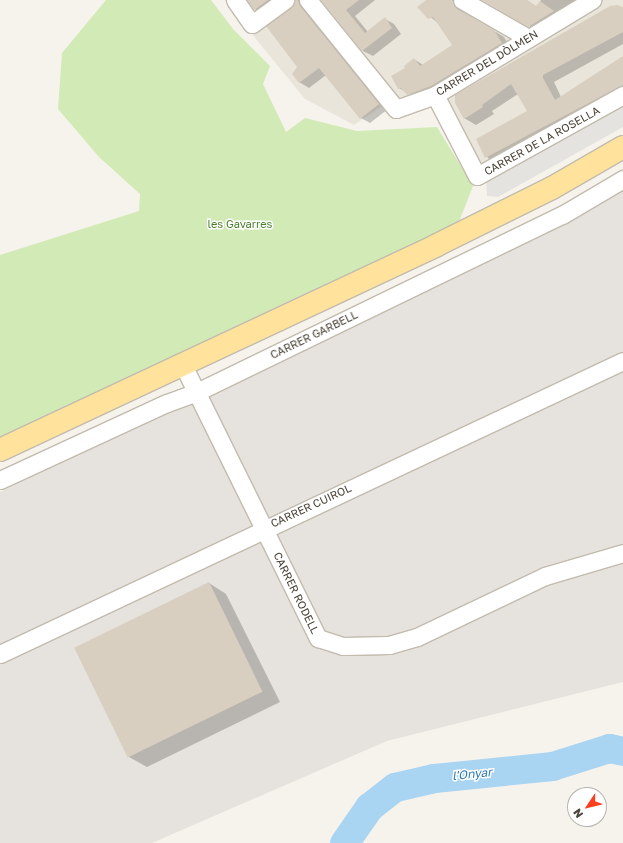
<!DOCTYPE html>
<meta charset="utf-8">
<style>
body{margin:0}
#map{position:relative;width:623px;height:843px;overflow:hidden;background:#f6f3ec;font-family:"Golos Text",sans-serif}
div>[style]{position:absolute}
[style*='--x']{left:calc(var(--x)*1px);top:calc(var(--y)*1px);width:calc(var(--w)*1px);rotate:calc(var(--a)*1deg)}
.residential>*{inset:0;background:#eae5da}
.industrial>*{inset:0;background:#e6e2dd}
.green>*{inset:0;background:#d2eab5}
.parking>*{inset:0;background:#e5e3e0}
.shadow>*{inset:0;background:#0003}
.river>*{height:29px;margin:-14.5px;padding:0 14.5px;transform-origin:14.5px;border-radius:14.5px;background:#a9d4f2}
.building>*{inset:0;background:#d8cfc1;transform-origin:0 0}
.roads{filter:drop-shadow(1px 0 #c2bbae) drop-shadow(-1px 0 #c2bbae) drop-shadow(0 1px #c2bbae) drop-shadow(0 -1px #c2bbae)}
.minor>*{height:17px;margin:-8.5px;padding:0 8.5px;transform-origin:8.5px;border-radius:8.5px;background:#fff}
.major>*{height:22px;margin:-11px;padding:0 11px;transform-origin:11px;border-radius:11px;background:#ffe39c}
span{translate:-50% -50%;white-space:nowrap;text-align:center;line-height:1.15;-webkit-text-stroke:3px #fff;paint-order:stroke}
.street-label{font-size:11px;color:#4b4439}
.park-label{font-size:11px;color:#4a7f2a}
.water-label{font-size:12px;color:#2e7ab2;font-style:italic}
.north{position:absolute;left:567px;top:787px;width:40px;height:40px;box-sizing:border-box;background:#fff;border:1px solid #b7b4b0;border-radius:50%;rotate:235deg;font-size:11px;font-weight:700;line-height:16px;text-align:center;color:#4b4439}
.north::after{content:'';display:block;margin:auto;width:14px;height:18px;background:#fc3f1d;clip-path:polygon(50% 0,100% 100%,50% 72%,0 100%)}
</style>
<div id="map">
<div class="residential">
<i style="clip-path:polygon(224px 0,623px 0,623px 95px,477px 176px,435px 95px,388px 102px,354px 125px,305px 99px)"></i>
</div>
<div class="industrial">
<i style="clip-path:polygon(623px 186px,623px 682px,387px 741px,152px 843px,0 843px,0 492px)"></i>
</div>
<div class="green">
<i style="clip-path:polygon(106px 0,211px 0,233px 29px,270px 66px,263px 84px,286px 132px,305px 118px,357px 131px,437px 127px,473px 186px,453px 237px,0 450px,0 255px,139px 211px,140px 194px,99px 157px,58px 109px,62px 53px)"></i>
</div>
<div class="parking">
<i style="clip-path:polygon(623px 105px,623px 127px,498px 197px,487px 196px,486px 178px)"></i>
</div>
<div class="shadow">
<i style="clip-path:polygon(248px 0,285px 0,265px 15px,255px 9px)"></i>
<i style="clip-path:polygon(296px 0,310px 0,388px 109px,370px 123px,361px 118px,326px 75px,309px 88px,299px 82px,292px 8px)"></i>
<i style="clip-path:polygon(322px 0,375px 0,355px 16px,368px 32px,385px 19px,394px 24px,401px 34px,373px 56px,363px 51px)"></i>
<i style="clip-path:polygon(428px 0,464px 0,461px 5px,463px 12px,504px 37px,511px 49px,417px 99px,399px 88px,407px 68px,414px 59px,423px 65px,454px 45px,439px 24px,419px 7px)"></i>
<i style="clip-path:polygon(484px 0,527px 0,537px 7px,541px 0,582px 0,539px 32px)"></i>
<i style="clip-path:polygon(623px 8px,623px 44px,554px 82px,561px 97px,623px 57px,623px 96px,500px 165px,488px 158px,477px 140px,528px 111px,518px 94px,492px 111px,494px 114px,476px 125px,464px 118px,456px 103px)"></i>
<i style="clip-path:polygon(209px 583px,226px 594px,280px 702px,147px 767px,129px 757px,76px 648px)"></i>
</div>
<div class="river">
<i style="--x:344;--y:843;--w:44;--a:-55.2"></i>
<i style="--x:369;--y:807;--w:33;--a:-38"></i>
<i style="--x:395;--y:787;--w:40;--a:-13"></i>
<i style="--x:434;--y:778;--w:119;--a:-5.8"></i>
<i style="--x:552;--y:766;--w:60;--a:-17.5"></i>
<i style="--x:609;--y:748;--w:14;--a:12"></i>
</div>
<div class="building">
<i style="clip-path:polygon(247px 0,268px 0,254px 10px)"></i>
<i style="clip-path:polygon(295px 0,298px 0,300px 6px,379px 104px,360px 119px,319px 68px,299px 83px,292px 74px,297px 67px,266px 26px,291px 8px)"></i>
<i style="clip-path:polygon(321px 0,359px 0,346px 10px,365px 33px,385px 17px,392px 28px,362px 51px)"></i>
<i style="clip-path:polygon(426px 0,452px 0,457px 9px,494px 30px,502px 43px,431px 86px,407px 95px,401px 88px,398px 89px,391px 76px,405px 68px,404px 66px,414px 58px,420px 66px,452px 45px,433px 17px,428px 19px,417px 7px)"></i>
<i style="clip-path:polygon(482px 0,527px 0,536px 6px,540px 1px,554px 11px,528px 27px)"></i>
<i style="clip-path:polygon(617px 5px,623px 7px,623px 32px,543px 75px,543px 78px,555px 100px,623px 56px,623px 85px,485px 158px,476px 139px,527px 111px,511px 84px,482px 105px,483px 107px,464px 119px,455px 103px,455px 95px,610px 6px)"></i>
<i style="left:209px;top:582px;width:122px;height:150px;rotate:64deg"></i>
</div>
<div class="roads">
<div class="minor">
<i style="--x:235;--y:0;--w:29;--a:55"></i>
<i style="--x:252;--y:24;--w:41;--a:-36"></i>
<i style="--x:308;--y:0;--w:140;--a:51.1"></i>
<i style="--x:396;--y:109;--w:41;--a:-19.7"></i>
<i style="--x:435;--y:95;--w:184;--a:-31.2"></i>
<i style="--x:462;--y:0;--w:76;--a:29.9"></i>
<i style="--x:435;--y:95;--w:91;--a:62.6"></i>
<i style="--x:477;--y:176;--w:167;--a:-29"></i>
<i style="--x:183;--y:365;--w:305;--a:63.7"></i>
<i style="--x:318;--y:638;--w:26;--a:18"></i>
<i style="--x:343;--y:646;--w:46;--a:-1.2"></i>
<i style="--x:389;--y:645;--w:29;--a:-16"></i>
<i style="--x:417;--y:637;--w:142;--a:-25.5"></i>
<i style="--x:545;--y:576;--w:81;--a:-16.4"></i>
<i style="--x:0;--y:480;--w:184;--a:-24.8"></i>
<i style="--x:167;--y:403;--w:32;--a:-20"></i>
<i style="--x:197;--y:392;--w:406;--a:-25.9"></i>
<i style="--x:562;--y:215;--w:71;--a:-30.5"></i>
<i style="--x:0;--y:654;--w:688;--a:-25.19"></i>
</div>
<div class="major">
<i style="--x:0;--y:450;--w:483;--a:-25.1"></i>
<i style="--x:437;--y:245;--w:128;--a:-26.4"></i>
<i style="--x:552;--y:188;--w:82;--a:-30"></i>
</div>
</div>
<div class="street-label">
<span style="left:487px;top:63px;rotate:-31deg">CARRER DEL DÒLMEN</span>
<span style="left:542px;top:141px;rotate:-29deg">CARRER DE LA ROSELLA</span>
<span style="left:314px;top:335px;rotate:-26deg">CARRER GARBELL</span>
<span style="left:311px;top:506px;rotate:-25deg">CARRER CUIROL</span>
<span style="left:296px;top:593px;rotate:64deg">CARRER RODELL</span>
</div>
<div class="park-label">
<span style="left:240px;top:224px">les Gavarres</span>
</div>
<div class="water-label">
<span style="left:472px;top:774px;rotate:-6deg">l'Onyar</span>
</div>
<div class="north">N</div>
</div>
